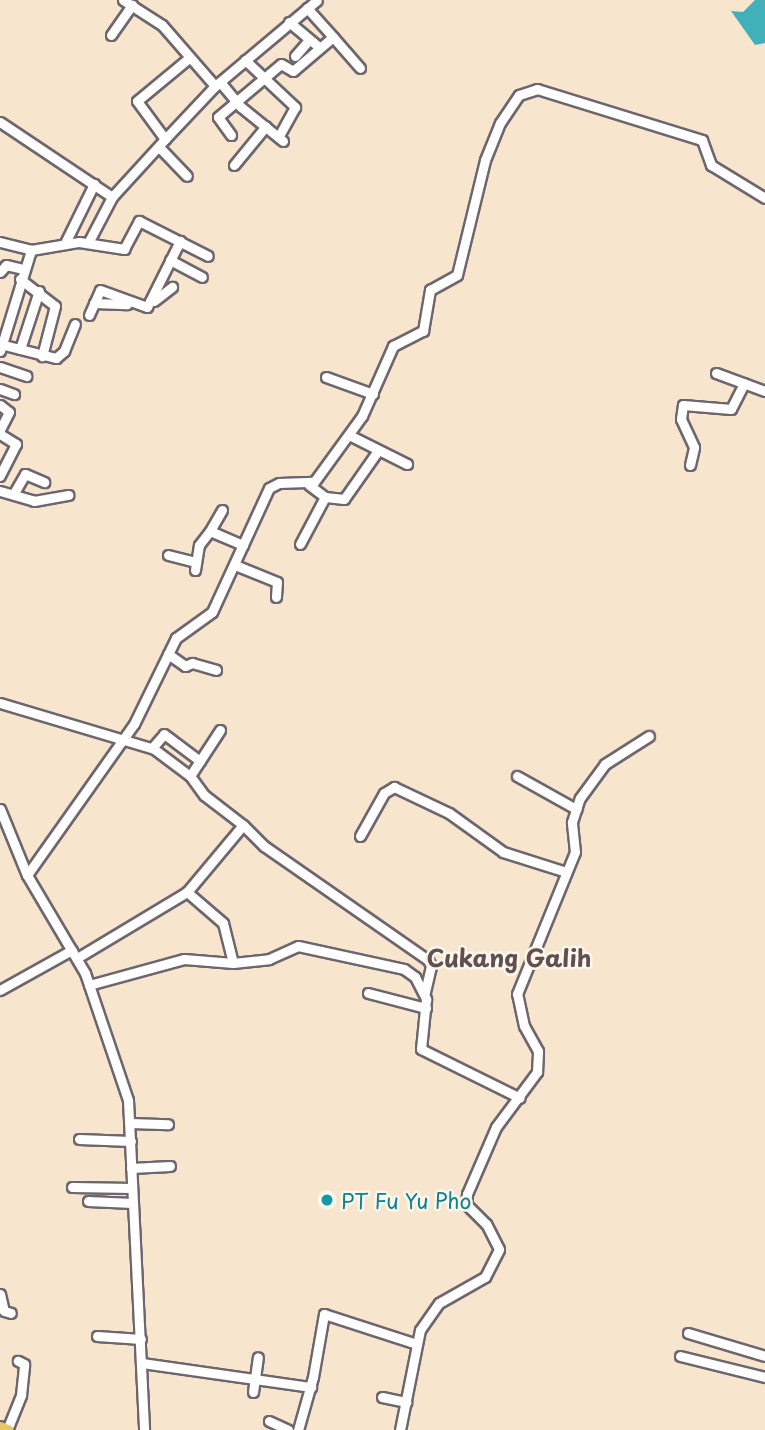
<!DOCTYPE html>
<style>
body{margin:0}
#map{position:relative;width:765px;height:1430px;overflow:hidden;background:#f7e5ce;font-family:"Playpen Sans",sans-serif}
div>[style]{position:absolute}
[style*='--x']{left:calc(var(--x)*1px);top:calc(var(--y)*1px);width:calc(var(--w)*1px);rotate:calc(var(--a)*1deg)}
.water>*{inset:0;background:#40b0b9}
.roads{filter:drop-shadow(2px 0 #6d666e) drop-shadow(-2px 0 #6d666e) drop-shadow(0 2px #6d666e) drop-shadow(0 -2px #6d666e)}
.minor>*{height:9px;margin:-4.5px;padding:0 4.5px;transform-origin:4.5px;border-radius:4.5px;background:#fff}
.major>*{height:10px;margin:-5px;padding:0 5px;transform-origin:5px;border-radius:5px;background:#e9c769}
.dots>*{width:19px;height:19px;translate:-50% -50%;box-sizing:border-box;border:4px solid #fbf7ec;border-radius:50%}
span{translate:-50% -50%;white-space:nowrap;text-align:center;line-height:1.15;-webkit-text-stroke:5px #fbf7ec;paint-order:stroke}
.culture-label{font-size:21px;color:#0d838f}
.left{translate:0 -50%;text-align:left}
.quarter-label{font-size:24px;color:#625051;font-weight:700}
</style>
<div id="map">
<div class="water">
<i style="clip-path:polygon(755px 0,765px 0,765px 43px,755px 45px,731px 11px,743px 12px)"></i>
</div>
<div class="roads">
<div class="minor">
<i style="--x:123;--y:0;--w:46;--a:32.7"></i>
<i style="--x:162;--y:25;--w:81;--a:49"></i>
<i style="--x:307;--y:8;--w:39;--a:48"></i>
<i style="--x:289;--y:22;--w:39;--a:40"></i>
<i style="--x:111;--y:35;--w:37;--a:-55"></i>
<i style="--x:295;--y:56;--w:21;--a:-49"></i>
<i style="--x:245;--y:60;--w:69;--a:43.2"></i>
<i style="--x:295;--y:107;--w:33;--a:119"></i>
<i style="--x:220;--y:82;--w:33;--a:50"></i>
<i style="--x:241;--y:107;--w:54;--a:39"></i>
<i style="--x:0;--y:122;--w:135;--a:33.8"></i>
<i style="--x:231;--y:135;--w:22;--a:-126"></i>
<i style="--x:218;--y:117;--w:82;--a:-40.1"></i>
<i style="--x:281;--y:64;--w:14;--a:30"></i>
<i style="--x:293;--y:71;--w:52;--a:-40.4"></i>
<i style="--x:333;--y:37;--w:41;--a:48.9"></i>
<i style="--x:165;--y:139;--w:47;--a:-126.4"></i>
<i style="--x:137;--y:101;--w:67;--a:-39.6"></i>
<i style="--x:159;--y:147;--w:40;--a:46"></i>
<i style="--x:234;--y:165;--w:50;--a:-50.6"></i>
<i style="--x:0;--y:242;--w:32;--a:14"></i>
<i style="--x:31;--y:250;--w:49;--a:-9.5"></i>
<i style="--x:79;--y:242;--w:46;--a:8.8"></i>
<i style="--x:124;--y:249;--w:32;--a:-62"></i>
<i style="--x:139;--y:221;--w:77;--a:26.9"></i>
<i style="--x:65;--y:243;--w:66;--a:-63.8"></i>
<i style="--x:88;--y:243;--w:52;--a:-62.4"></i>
<i style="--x:112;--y:197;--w:79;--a:-47.6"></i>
<i style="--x:165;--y:139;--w:73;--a:-46.7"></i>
<i style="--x:215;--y:86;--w:133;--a:-40.1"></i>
<i style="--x:170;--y:260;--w:36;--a:28"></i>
<i style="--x:0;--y:272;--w:9;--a:-49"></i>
<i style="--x:6;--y:265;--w:18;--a:13"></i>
<i style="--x:20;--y:279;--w:44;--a:37.6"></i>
<i style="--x:55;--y:306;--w:52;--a:104.6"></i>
<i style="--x:154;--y:301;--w:23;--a:-38"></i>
<i style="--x:94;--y:303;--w:33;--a:2"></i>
<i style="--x:89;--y:315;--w:27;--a:-66"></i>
<i style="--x:100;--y:290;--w:50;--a:19.9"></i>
<i style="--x:147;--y:307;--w:74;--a:-63.4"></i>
<i style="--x:0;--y:344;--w:58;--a:14"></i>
<i style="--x:56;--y:358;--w:11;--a:-41"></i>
<i style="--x:64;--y:351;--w:29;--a:-68"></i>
<i style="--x:20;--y:349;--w:61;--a:-71.9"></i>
<i style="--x:0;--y:351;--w:106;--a:-72.9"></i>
<i style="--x:0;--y:367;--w:28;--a:19"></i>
<i style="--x:716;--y:373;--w:52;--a:20.2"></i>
<i style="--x:326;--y:377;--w:50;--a:19.9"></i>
<i style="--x:0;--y:389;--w:15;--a:20"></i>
<i style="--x:0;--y:405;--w:11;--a:38"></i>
<i style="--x:9;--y:412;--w:20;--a:117"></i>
<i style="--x:0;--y:434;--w:19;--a:32"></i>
<i style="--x:16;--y:444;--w:36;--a:117"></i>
<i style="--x:349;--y:435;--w:65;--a:26.6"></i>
<i style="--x:690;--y:465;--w:18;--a:-77"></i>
<i style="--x:694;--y:447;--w:31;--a:-115"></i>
<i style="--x:681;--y:419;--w:14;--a:-82"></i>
<i style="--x:683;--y:405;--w:48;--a:4.8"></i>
<i style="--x:731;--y:409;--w:29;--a:-63"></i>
<i style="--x:0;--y:491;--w:35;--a:16"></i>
<i style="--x:34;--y:501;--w:35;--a:-10"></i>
<i style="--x:14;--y:493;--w:22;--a:-60"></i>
<i style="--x:25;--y:474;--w:21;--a:23"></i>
<i style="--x:325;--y:497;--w:19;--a:6"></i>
<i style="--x:344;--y:499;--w:57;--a:-54.9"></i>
<i style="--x:222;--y:510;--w:24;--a:120"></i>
<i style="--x:210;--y:531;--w:36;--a:23"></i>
<i style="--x:300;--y:544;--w:53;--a:-62"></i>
<i style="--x:325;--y:497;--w:20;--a:-143"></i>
<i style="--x:168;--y:555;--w:29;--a:14"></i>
<i style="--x:235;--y:565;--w:45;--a:22"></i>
<i style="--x:277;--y:582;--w:15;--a:94"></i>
<i style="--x:195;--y:570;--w:25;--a:-81"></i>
<i style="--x:199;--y:545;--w:18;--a:-52"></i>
<i style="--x:168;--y:654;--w:21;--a:35"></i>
<i style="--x:185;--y:666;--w:8;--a:-23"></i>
<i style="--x:192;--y:663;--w:25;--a:16"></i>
<i style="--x:0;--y:703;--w:161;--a:16.6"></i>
<i style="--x:154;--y:749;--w:45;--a:36.9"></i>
<i style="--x:190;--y:776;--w:55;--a:-56.9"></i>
<i style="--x:152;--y:748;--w:18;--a:-49"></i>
<i style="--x:164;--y:734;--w:45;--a:36.9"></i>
<i style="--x:517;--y:776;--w:68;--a:29.2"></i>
<i style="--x:0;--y:809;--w:71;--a:67.8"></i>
<i style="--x:27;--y:875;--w:114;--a:59.4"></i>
<i style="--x:85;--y:973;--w:134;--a:71.3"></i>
<i style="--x:128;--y:1100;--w:330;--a:87.2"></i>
<i style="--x:243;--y:825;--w:30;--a:45"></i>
<i style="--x:264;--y:846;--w:200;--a:34.8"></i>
<i style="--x:428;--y:960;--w:7;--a:63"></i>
<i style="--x:431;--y:966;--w:28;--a:103"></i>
<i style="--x:360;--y:836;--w:49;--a:-60.8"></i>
<i style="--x:384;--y:793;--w:12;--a:-31"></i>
<i style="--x:394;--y:787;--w:61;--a:25.3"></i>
<i style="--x:449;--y:813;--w:67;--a:35.8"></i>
<i style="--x:503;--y:852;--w:66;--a:17.6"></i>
<i style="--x:27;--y:875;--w:185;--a:-54.7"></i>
<i style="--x:134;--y:724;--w:96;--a:-64"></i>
<i style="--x:176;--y:638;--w:44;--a:-35.8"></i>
<i style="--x:212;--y:612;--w:136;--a:-65.3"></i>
<i style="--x:269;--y:488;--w:11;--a:-27"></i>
<i style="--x:279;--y:483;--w:35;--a:-2"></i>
<i style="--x:314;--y:482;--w:82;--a:-54"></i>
<i style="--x:362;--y:416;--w:77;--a:-66.1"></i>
<i style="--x:393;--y:346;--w:34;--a:-27"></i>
<i style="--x:423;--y:331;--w:42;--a:-80.3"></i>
<i style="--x:430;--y:290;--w:31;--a:-29"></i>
<i style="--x:457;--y:275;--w:118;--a:-76.3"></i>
<i style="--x:485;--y:160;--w:40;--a:-68"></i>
<i style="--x:500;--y:123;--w:34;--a:-56"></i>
<i style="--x:519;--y:95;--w:19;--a:-18"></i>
<i style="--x:537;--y:89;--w:173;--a:17.2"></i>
<i style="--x:702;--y:140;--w:27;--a:70"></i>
<i style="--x:711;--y:165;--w:63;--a:31.4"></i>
<i style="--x:77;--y:958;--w:128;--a:-31"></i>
<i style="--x:233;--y:963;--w:36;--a:-6"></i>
<i style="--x:269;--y:959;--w:32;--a:-24"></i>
<i style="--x:298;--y:946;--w:108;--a:12.2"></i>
<i style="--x:404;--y:969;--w:14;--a:36"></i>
<i style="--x:415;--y:977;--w:25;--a:63"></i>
<i style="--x:426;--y:999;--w:50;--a:95.7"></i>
<i style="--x:421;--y:1049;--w:110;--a:26.3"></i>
<i style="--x:89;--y:985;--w:98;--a:-15.3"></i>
<i style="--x:184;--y:959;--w:49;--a:4.7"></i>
<i style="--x:233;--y:963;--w:41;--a:-104"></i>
<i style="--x:223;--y:923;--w:48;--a:-139.3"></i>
<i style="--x:187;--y:892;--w:87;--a:-50.1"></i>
<i style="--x:243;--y:825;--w:49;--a:-142.4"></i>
<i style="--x:204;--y:795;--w:24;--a:-126"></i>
<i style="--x:0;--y:990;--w:82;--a:-29.1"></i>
<i style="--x:368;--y:993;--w:60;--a:14.5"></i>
<i style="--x:130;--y:1123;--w:38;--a:2"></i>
<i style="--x:79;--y:1139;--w:52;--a:2.2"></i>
<i style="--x:131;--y:1168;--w:39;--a:-3"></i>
<i style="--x:72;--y:1187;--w:60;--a:1"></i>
<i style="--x:88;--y:1201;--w:44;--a:2.6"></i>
<i style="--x:0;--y:1294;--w:17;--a:77"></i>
<i style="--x:4;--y:1311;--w:7;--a:16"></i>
<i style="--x:688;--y:1333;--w:80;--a:16.6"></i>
<i style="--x:97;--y:1336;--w:44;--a:3.9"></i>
<i style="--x:680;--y:1356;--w:88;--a:13.9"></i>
<i style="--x:142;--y:1363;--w:171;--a:8.1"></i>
<i style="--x:253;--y:1392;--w:35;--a:-82"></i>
<i style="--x:382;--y:1397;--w:25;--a:12"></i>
<i style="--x:269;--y:1421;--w:21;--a:25"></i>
<i style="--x:7;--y:1430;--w:38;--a:-68"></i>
<i style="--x:21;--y:1395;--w:31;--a:-84"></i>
<i style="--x:24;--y:1364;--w:7;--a:-153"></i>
<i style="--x:298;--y:1430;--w:55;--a:-74.2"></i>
<i style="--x:313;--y:1377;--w:64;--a:-80.1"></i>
<i style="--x:324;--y:1314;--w:95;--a:17.9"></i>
<i style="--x:400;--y:1430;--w:102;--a:-78.7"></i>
<i style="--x:420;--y:1330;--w:33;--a:-55"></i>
<i style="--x:439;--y:1303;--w:53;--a:-29.5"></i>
<i style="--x:485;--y:1277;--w:31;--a:-63"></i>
<i style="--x:499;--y:1249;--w:28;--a:-117"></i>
<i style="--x:486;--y:1224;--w:28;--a:-135"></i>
<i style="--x:466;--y:1204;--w:10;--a:-84"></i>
<i style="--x:467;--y:1194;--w:73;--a:-66.6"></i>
<i style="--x:496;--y:1127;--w:69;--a:-53.3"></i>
<i style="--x:537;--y:1072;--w:21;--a:-87"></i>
<i style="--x:538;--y:1051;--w:29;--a:-119"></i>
<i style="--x:524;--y:1026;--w:33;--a:-102"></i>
<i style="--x:517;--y:994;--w:153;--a:-67.8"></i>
<i style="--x:575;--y:852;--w:30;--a:-96"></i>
<i style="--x:572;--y:822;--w:25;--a:-72"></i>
<i style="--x:580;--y:798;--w:42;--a:-53.7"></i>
<i style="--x:605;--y:764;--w:52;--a:-32.5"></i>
</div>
<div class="major">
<i style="--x:0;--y:1427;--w:9;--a:21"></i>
</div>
</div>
<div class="dots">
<i style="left:327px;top:1200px;background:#0f9aa8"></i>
</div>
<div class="culture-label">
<span class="left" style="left:341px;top:1200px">PT Fu Yu Pho</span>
</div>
<div class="quarter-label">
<span style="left:509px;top:958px">Cukang Galih</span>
</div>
</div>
